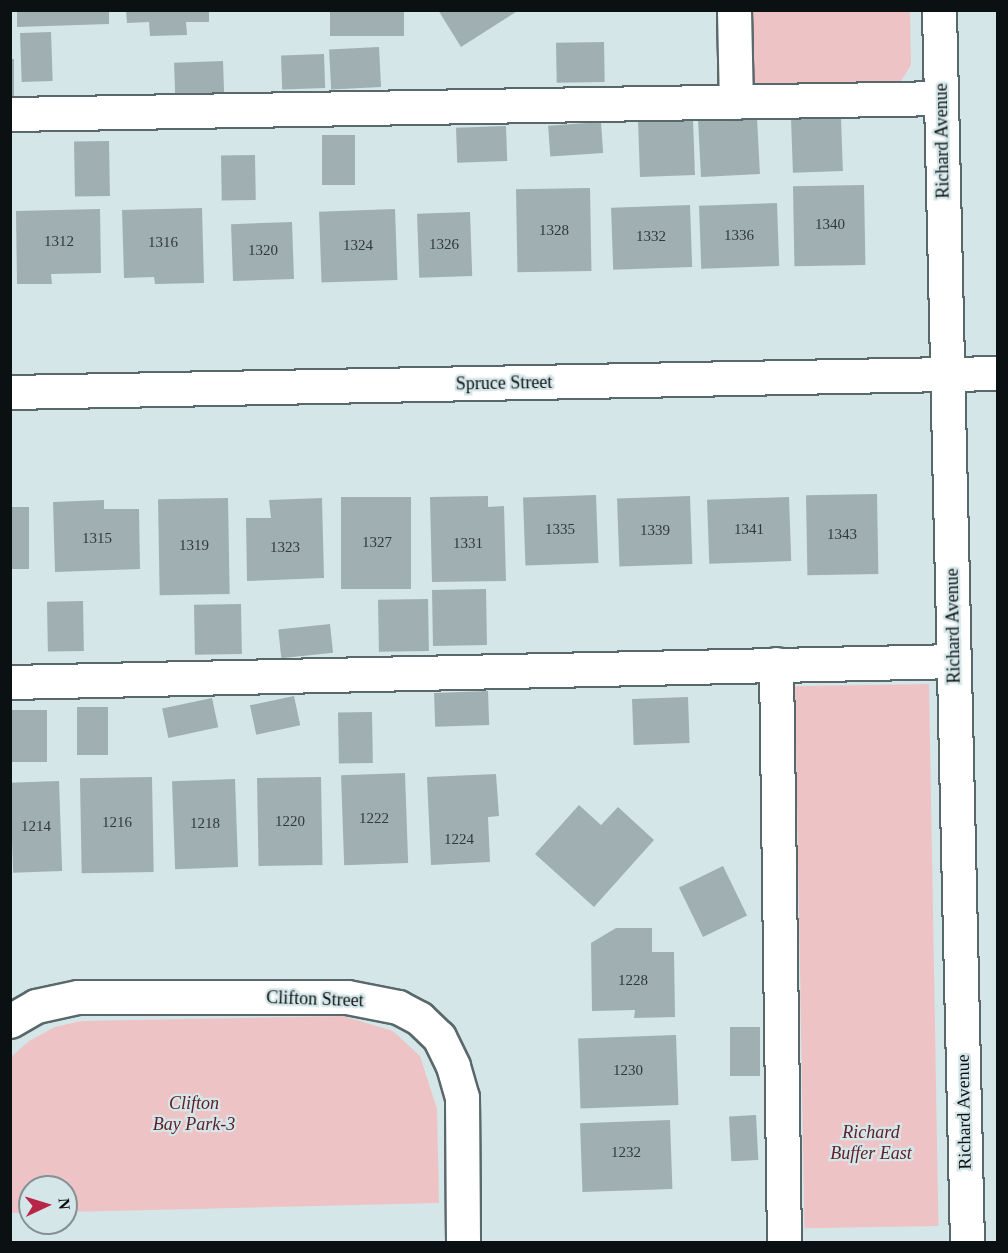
<!DOCTYPE html>
<style>
body{margin:0}
#map{position:relative;width:1008px;height:1253px;overflow:hidden;background:#d5e6e8;font-family:Georgia,serif}
div>[style]{position:absolute}
[style*='--x']{left:calc(var(--x)*1px);top:calc(var(--y)*1px);width:calc(var(--w)*1px);rotate:calc(var(--a)*1deg)}
.green>*{inset:0;background:#eec3c5;transform-origin:0 0}
.building>*{inset:0;background:#a0b0b2;transform-origin:0 0}
.roads{filter:drop-shadow(2px 0 #59686a) drop-shadow(-2px 0 #59686a) drop-shadow(0 2px #59686a) drop-shadow(0 -2px #59686a)}
.minor>*{height:33px;margin:-16.5px;padding:0 16.5px;transform-origin:16.5px;border-radius:16.5px;background:#fff}
span{translate:-50% -50%;white-space:nowrap;text-align:center;line-height:1.15;-webkit-text-stroke:4.5px #d5e6e8;paint-order:stroke}
.number-label{font-size:15px;color:#30393a}
.number-label span{-webkit-text-stroke-width:0}
.street-label{font-size:18px;color:#0b1112}
.park-label{font-size:18px;color:#5f202a;font-style:italic}
.frame{position:absolute;inset:0;border:12px solid #0b1112;pointer-events:none}
.north{position:absolute;left:18px;top:1175px;width:60px;height:60px;box-sizing:border-box;background:#d5e6e8;border:2px solid #849192;border-radius:50%;rotate:86deg;font-size:16px;font-weight:700;line-height:24px;text-align:center;color:#0b1112}
.north::after{content:'';display:block;margin:auto;width:21px;height:27px;background:#b72647;clip-path:polygon(50% 0,100% 100%,50% 72%,0 100%)}
</style>
<div id="map">
<div class="green">
<i style="clip-path:polygon(749px 11px,910px 11px,911px 65px,901px 81px,890px 84px,761px 88px,751px 81px)"></i>
<i style="left:929px;top:684px;width:542px;height:134px;rotate:89deg"></i>
<i style="clip-path:polygon(343px 1016px,393px 1031px,420px 1056px,437px 1109px,439px 1203px,66px 1212px,66px 1187px,30px 1187px,30px 1213px,11px 1213px,11px 1057px,29px 1041px,55px 1027px,81px 1021px)"></i>
</div>
<div class="building">
<i style="clip-path:polygon(17px 10px,109px 10px,109px 24px,17px 27px)"></i>
<i style="clip-path:polygon(126px 10px,209px 10px,209px 22px,186px 22px,187px 35px,150px 36px,149px 22px,127px 23px)"></i>
<i style="left:330px;top:10px;width:74px;height:26px"></i>
<i style="clip-path:polygon(438px 10px,519px 10px,461px 47px)"></i>
<i style="left:51px;top:32px;width:49px;height:31px;rotate:88deg"></i>
<i style="left:604px;top:42px;width:40px;height:48px;rotate:89deg"></i>
<i style="left:379px;top:47px;width:40px;height:50px;rotate:87deg"></i>
<i style="left:324px;top:54px;width:34px;height:43px;rotate:88deg"></i>
<i style="left:10px;top:59px;width:4px;height:38px"></i>
<i style="left:223px;top:61px;width:32px;height:49px;rotate:88deg"></i>
<i style="left:841px;top:117px;width:54px;height:50px;rotate:88deg"></i>
<i style="left:757px;top:118px;width:56px;height:59px;rotate:87deg"></i>
<i style="left:693px;top:119px;width:56px;height:55px;rotate:88deg"></i>
<i style="left:601px;top:122px;width:31px;height:53px;rotate:86deg"></i>
<i style="left:506px;top:126px;width:35px;height:50px;rotate:88deg"></i>
<i style="left:322px;top:135px;width:33px;height:50px"></i>
<i style="left:109px;top:141px;width:55px;height:35px;rotate:89deg"></i>
<i style="left:255px;top:155px;width:45px;height:34px;rotate:89deg"></i>
<i style="left:864px;top:185px;width:80px;height:71px;rotate:89deg"></i>
<i style="left:590px;top:188px;width:83px;height:74px;rotate:89deg"></i>
<i style="left:777px;top:203px;width:63px;height:78px;rotate:88deg"></i>
<i style="left:690px;top:205px;width:62px;height:79px;rotate:88deg"></i>
<i style="clip-path:polygon(202px 208px,204px 283px,155px 284px,154px 277px,124px 278px,122px 210px)"></i>
<i style="clip-path:polygon(100px 209px,101px 273px,51px 274px,52px 284px,17px 284px,16px 211px)"></i>
<i style="left:395px;top:209px;width:71px;height:76px;rotate:88deg"></i>
<i style="left:470px;top:212px;width:64px;height:53px;rotate:88deg"></i>
<i style="left:292px;top:222px;width:57px;height:61px;rotate:88deg"></i>
<i style="left:877px;top:494px;width:80px;height:71px;rotate:89deg"></i>
<i style="left:596px;top:495px;width:68px;height:73px;rotate:88deg"></i>
<i style="clip-path:polygon(488px 496px,488px 507px,504px 506px,506px 581px,432px 582px,430px 497px)"></i>
<i style="left:690px;top:496px;width:68px;height:73px;rotate:88deg"></i>
<i style="left:341px;top:497px;width:70px;height:92px"></i>
<i style="left:789px;top:497px;width:64px;height:82px;rotate:88deg"></i>
<i style="left:228px;top:498px;width:96px;height:70px;rotate:89deg"></i>
<i style="clip-path:polygon(322px 498px,324px 578px,247px 581px,246px 518px,271px 518px,269px 500px)"></i>
<i style="clip-path:polygon(104px 500px,104px 509px,139px 509px,140px 569px,55px 572px,53px 502px)"></i>
<i style="left:10px;top:507px;width:19px;height:62px"></i>
<i style="left:486px;top:589px;width:56px;height:54px;rotate:89deg"></i>
<i style="left:428px;top:599px;width:52px;height:50px;rotate:89deg"></i>
<i style="left:83px;top:601px;width:50px;height:36px;rotate:89deg"></i>
<i style="left:241px;top:604px;width:50px;height:47px;rotate:89deg"></i>
<i style="left:330px;top:624px;width:29px;height:52px;rotate:84deg"></i>
<i style="left:488px;top:691px;width:34px;height:54px;rotate:88deg"></i>
<i style="left:294px;top:696px;width:30px;height:45px;rotate:78deg"></i>
<i style="left:688px;top:697px;width:46px;height:56px;rotate:88deg"></i>
<i style="left:212px;top:698px;width:30px;height:51px;rotate:78deg"></i>
<i style="left:77px;top:707px;width:31px;height:48px"></i>
<i style="left:10px;top:710px;width:37px;height:52px"></i>
<i style="left:372px;top:712px;width:51px;height:34px;rotate:89deg"></i>
<i style="left:405px;top:773px;width:90px;height:64px;rotate:88deg"></i>
<i style="clip-path:polygon(496px 774px,499px 816px,488px 817px,490px 862px,431px 865px,427px 777px)"></i>
<i style="left:152px;top:777px;width:95px;height:72px;rotate:89deg"></i>
<i style="left:321px;top:777px;width:88px;height:64px;rotate:89deg"></i>
<i style="left:235px;top:779px;width:88px;height:63px;rotate:88deg"></i>
<i style="left:59px;top:781px;width:90px;height:49px;rotate:88deg"></i>
<i style="clip-path:polygon(579px 805px,601px 825px,618px 807px,654px 840px,594px 907px,535px 854px)"></i>
<i style="left:723px;top:866px;width:55px;height:49px;rotate:64deg"></i>
<i style="clip-path:polygon(616px 928px,652px 928px,652px 952px,674px 952px,675px 1017px,634px 1018px,635px 1010px,592px 1011px,591px 943px)"></i>
<i style="left:730px;top:1027px;width:30px;height:49px"></i>
<i style="left:676px;top:1035px;width:70px;height:98px;rotate:88deg"></i>
<i style="left:756px;top:1115px;width:45px;height:27px;rotate:87deg"></i>
<i style="left:670px;top:1120px;width:69px;height:90px;rotate:88deg"></i>
</div>
<div class="roads">
<div class="minor">
<i style="--x:734;--y:10;--w:92;--a:88.8"></i>
<i style="--x:939;--y:10;--w:1232;--a:88.7"></i>
<i style="--x:10;--y:114;--w:931;--a:-0.98"></i>
<i style="--x:10;--y:392;--w:988;--a:-1.1"></i>
<i style="--x:776;--y:664;--w:578;--a:89.21"></i>
<i style="--x:10;--y:682;--w:944;--a:-1.27"></i>
<i style="--x:10;--y:1021;--w:30;--a:-30"></i>
<i style="--x:36;--y:1006;--w:43;--a:-12.1"></i>
<i style="--x:78;--y:997;--w:269;--a:0"></i>
<i style="--x:347;--y:997;--w:52;--a:11.1"></i>
<i style="--x:398;--y:1007;--w:24;--a:28"></i>
<i style="--x:419;--y:1018;--w:28;--a:44"></i>
<i style="--x:439;--y:1037;--w:32;--a:64"></i>
<i style="--x:453;--y:1066;--w:32;--a:74"></i>
<i style="--x:462;--y:1097;--w:145;--a:89.6"></i>
</div>
</div>
<div class="number-label">
<span style="left:830px;top:225px">1340</span>
<span style="left:554px;top:231px">1328</span>
<span style="left:739px;top:236px">1336</span>
<span style="left:651px;top:237px">1332</span>
<span style="left:59px;top:242px">1312</span>
<span style="left:163px;top:243px">1316</span>
<span style="left:444px;top:245px">1326</span>
<span style="left:358px;top:246px">1324</span>
<span style="left:263px;top:251px">1320</span>
<span style="left:560px;top:530px">1335</span>
<span style="left:749px;top:530px">1341</span>
<span style="left:655px;top:531px">1339</span>
<span style="left:842px;top:535px">1343</span>
<span style="left:97px;top:539px">1315</span>
<span style="left:377px;top:543px">1327</span>
<span style="left:468px;top:544px">1331</span>
<span style="left:194px;top:546px">1319</span>
<span style="left:285px;top:548px">1323</span>
<span style="left:374px;top:819px">1222</span>
<span style="left:290px;top:822px">1220</span>
<span style="left:117px;top:823px">1216</span>
<span style="left:205px;top:824px">1218</span>
<span style="left:36px;top:827px">1214</span>
<span style="left:459px;top:840px">1224</span>
<span style="left:633px;top:981px">1228</span>
<span style="left:628px;top:1071px">1230</span>
<span style="left:626px;top:1153px">1232</span>
</div>
<div class="street-label">
<span style="left:942px;top:141px;rotate:-91deg">Richard Avenue</span>
<span style="left:504px;top:383px;rotate:-1deg">Spruce Street</span>
<span style="left:953px;top:626px;rotate:-91deg">Richard Avenue</span>
<span style="left:315px;top:999px;rotate:2deg">Clifton Street</span>
<span style="left:964px;top:1112px;rotate:-91deg">Richard Avenue</span>
</div>
<div class="park-label">
<span style="left:194px;top:1114px">Clifton<br>Bay Park-3</span>
<span style="left:871px;top:1143px">Richard<br>Buffer East</span>
</div>
<div class="frame"></div>
<div class="north">N</div>
</div>
